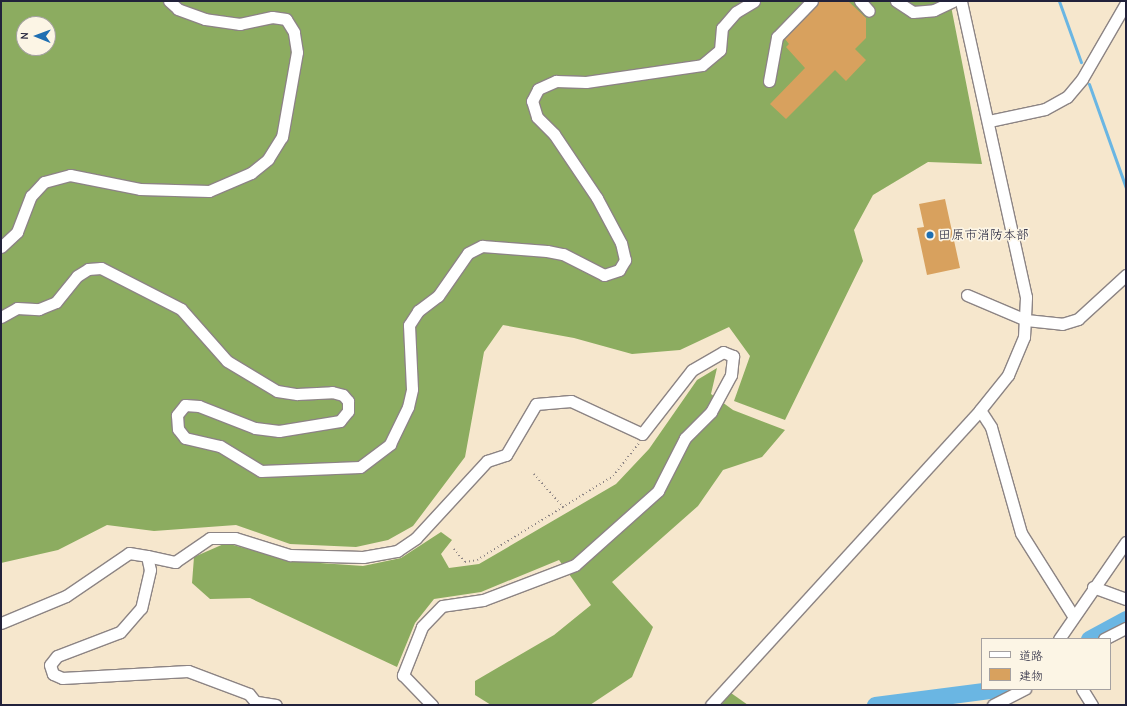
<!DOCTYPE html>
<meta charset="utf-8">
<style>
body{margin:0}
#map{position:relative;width:1127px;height:706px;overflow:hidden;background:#f6e7cd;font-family:"Comic Neue","Klee One",sans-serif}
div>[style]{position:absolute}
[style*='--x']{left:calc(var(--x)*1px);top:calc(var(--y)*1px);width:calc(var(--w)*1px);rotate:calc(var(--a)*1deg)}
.forest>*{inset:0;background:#8cac60}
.stream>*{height:3px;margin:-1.5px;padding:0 1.5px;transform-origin:1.5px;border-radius:1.5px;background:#6ab6e3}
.river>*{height:17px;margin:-8.5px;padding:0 8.5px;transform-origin:8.5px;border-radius:8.5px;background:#6ab6e3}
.building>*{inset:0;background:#d8a15e}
.path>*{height:1.5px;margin-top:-0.75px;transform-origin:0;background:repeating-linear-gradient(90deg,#8c8484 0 1px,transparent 0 4px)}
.roads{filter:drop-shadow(1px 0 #8c8484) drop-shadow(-1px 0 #8c8484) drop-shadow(0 1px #8c8484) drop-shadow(0 -1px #8c8484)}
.minor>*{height:11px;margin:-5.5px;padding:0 5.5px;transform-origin:5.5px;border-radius:5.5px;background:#fff}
.dots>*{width:11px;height:11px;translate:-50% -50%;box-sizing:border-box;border:2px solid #fcf5e5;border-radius:50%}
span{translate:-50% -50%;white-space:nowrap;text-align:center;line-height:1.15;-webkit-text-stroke:3.5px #fcf5e5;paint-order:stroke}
.poi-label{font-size:13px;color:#22223b}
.left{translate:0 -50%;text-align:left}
.frame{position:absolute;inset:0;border:2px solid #22223b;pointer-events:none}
.legend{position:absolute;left:981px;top:638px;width:130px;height:52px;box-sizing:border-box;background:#fcf5e5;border:1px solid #a5a1a1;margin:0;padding:5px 7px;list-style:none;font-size:12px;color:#22223b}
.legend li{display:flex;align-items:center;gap:8px;height:20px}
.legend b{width:20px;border:1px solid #a5a1a1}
.north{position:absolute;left:16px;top:16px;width:40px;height:40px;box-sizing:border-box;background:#fcf5e5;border:1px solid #a5a1a1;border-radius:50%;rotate:271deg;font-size:11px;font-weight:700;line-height:16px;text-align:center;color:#22223b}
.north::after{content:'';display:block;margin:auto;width:14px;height:18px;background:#1f6fb2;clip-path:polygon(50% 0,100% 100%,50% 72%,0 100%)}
</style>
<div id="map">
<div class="forest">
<i style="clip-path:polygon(evenodd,1px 1px,950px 1px,982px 164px,928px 162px,873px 195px,854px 230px,863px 261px,785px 420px,734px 401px,750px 356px,729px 327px,680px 350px,632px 354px,574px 338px,503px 325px,484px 352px,465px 457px,413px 526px,388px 540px,356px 547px,290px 544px,236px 525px,154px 531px,107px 525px,58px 550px,1px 563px,1px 1px,24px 24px,48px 24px,48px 48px,24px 48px,24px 24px)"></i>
<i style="clip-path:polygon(717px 368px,711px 394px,733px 410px,785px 430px,762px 457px,723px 470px,698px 506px,612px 582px,653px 627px,632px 677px,590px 705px,491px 705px,475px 695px,475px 681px,554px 635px,591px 605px,559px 560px,481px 592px,434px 599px,415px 623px,397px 667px,250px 598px,210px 599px,192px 583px,194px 557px,226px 543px,292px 561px,363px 566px,401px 558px,441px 532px,452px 540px,441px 554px,449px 568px,479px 564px,616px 484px,649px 449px,697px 380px)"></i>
<i style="clip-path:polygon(731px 693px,748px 705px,721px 705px)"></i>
</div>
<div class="stream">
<i style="--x:1059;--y:1;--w:65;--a:70.2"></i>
<i style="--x:1089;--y:84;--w:110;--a:70.4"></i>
</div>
<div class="river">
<i style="--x:1089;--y:639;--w:42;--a:-28.4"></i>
<i style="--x:875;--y:705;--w:125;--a:-7.4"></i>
</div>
<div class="building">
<i style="clip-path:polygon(820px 1px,848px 1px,866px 18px,866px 38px,855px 49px,866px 60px,846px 81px,835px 70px,786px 119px,770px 104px,805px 68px,786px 47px,789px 44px,785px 39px)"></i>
<i style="clip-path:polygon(945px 199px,960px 268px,927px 275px,917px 228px,924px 227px,919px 204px)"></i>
</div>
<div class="path">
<i style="--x:534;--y:474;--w:45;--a:48.6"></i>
<i style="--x:454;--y:549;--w:17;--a:50"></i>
<i style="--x:465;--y:562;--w:12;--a:-9"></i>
<i style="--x:477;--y:560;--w:160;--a:-31.7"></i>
<i style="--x:613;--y:476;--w:42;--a:-51.8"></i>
</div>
<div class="roads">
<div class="minor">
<i style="--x:860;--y:1;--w:13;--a:48"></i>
<i style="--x:896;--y:1;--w:20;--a:33"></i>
<i style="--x:913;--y:12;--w:21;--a:-5"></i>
<i style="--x:934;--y:10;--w:21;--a:-25"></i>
<i style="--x:769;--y:81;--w:45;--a:-79.7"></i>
<i style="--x:777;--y:37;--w:50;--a:-45.8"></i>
<i style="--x:989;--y:121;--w:57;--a:-12.1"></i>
<i style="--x:1045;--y:109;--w:25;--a:-29"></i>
<i style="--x:1067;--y:97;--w:23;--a:-50"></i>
<i style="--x:1082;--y:79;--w:88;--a:-59.9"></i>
<i style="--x:1;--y:247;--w:22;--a:-43"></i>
<i style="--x:17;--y:232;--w:39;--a:-69"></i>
<i style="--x:31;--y:196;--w:19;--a:-47"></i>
<i style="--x:44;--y:182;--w:27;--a:-15"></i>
<i style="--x:70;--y:175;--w:71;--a:11.3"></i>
<i style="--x:140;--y:189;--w:69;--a:1.7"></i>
<i style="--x:209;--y:191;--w:46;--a:-23.2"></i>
<i style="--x:251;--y:173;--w:22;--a:-39"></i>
<i style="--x:268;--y:159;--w:26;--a:-58"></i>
<i style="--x:282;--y:137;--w:86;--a:-80"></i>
<i style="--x:297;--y:52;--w:20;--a:-99"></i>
<i style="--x:294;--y:32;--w:15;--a:-122"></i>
<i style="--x:286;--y:19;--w:14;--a:-172"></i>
<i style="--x:272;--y:17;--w:33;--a:168"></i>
<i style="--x:240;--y:24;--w:35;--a:-172"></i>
<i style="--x:205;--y:19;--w:29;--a:-160"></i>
<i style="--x:178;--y:9;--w:12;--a:-138"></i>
<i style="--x:967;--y:295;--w:64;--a:23"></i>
<i style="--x:1026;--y:320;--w:36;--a:6"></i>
<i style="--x:1062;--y:324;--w:17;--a:-17"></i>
<i style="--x:1078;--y:319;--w:65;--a:-42.5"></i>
<i style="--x:1;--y:317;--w:18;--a:-29"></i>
<i style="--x:17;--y:308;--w:22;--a:3"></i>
<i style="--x:39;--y:309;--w:18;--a:-22"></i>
<i style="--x:56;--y:302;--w:33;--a:-51"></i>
<i style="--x:77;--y:276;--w:13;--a:-32"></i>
<i style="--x:88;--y:269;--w:13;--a:-4"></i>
<i style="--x:101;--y:268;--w:90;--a:27.1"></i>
<i style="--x:181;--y:309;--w:69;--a:48.5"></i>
<i style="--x:227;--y:361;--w:58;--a:31"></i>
<i style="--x:277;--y:391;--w:20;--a:9"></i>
<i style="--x:297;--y:394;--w:35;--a:-3"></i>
<i style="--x:332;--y:392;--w:11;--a:15"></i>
<i style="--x:343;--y:395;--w:8;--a:50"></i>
<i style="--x:348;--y:401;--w:10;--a:90"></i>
<i style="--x:348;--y:411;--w:13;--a:129"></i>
<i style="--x:340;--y:421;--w:62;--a:170.7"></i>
<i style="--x:279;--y:431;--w:24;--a:-173"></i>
<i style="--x:255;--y:428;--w:60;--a:-158.6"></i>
<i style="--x:199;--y:406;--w:14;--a:-176"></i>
<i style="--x:185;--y:405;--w:13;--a:129"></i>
<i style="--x:177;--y:415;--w:14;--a:86"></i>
<i style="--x:178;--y:429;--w:11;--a:52"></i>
<i style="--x:185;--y:438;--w:36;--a:13"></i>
<i style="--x:220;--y:446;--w:48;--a:31.4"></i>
<i style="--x:261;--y:471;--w:99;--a:-2.3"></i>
<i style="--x:360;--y:467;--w:38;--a:-37"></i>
<i style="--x:390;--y:444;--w:41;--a:-64.1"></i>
<i style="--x:408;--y:407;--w:18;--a:-77"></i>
<i style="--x:412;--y:389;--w:64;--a:-92.7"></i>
<i style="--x:409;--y:325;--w:17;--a:-57"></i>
<i style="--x:418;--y:311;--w:25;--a:-37"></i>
<i style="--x:438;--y:296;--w:52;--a:-55.1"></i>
<i style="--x:468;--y:253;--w:16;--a:-27"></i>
<i style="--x:482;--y:246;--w:65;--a:4.4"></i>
<i style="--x:547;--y:251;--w:16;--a:11"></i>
<i style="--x:563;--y:254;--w:46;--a:27.1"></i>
<i style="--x:604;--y:275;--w:16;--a:-18"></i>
<i style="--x:619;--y:270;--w:12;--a:-59"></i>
<i style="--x:625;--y:260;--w:17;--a:-103"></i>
<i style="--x:621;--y:243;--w:51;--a:-118.1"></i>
<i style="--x:597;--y:198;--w:77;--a:-123.9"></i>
<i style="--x:554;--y:134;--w:24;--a:-135"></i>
<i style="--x:537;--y:117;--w:17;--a:-107"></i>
<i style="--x:532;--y:101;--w:13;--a:-63"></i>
<i style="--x:538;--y:89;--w:20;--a:-24"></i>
<i style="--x:556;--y:81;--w:30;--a:2"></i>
<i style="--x:586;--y:82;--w:117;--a:-8.3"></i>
<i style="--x:702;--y:65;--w:23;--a:-40"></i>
<i style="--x:720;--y:50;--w:22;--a:-85"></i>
<i style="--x:722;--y:28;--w:21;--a:-49"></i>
<i style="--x:736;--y:12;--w:21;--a:-31"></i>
<i style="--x:980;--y:410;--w:20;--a:57"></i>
<i style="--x:991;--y:427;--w:110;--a:74.2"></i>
<i style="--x:1021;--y:533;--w:99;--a:57.8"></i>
<i style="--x:147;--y:556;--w:29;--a:12"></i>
<i style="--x:175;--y:562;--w:42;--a:-34.4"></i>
<i style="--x:210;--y:538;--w:25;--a:0"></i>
<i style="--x:235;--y:538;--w:58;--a:17.2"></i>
<i style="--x:290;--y:555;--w:73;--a:1.6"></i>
<i style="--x:363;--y:557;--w:35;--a:-10"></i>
<i style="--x:397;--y:551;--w:23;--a:-34"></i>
<i style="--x:416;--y:538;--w:105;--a:-47.3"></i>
<i style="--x:487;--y:461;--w:20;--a:-18"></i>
<i style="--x:506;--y:455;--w:59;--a:-59.5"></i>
<i style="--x:536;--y:404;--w:35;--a:-5"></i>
<i style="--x:571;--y:401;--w:78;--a:24.9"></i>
<i style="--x:642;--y:434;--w:81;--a:-52"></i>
<i style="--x:692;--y:370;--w:36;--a:-30"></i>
<i style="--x:723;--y:352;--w:11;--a:22"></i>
<i style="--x:733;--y:356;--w:19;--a:96"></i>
<i style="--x:731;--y:375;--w:42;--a:118.4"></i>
<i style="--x:711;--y:412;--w:37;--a:135"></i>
<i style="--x:685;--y:438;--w:59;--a:117"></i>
<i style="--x:658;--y:491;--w:111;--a:138.3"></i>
<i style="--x:575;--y:565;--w:98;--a:159.2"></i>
<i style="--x:483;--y:600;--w:41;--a:171.7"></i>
<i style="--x:442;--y:606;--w:29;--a:134"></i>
<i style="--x:422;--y:627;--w:52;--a:111.6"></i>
<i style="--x:403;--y:675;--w:42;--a:46"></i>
<i style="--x:1093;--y:587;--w:35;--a:20"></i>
<i style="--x:1;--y:623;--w:70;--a:-22.6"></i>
<i style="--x:66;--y:596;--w:76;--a:-34.3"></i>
<i style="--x:129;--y:553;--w:18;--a:9"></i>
<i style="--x:147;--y:556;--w:14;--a:78"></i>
<i style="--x:150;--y:570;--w:39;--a:103"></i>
<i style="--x:141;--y:608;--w:32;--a:131"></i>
<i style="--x:120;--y:632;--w:67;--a:159.1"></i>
<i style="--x:57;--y:656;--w:11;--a:128"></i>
<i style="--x:50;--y:665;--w:9;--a:72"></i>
<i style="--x:53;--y:674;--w:10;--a:24"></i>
<i style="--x:62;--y:678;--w:126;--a:-3.2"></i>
<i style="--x:188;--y:671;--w:65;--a:20.7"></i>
<i style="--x:249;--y:694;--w:14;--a:51"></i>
<i style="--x:1059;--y:639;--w:118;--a:-55.4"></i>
<i style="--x:1104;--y:639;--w:25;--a:-27"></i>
<i style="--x:1082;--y:689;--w:19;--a:58"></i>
<i style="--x:257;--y:702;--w:19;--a:9"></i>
<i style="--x:711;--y:705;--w:399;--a:-47.6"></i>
<i style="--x:980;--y:410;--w:45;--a:-51.3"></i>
<i style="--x:1008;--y:375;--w:41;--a:-67.2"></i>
<i style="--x:1024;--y:337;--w:40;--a:-87.1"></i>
<i style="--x:1026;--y:297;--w:303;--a:-102.4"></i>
<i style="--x:993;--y:705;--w:36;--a:-27"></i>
</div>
</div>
<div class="dots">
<i style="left:930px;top:235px;background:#1f6fb2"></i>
</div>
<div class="poi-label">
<span class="left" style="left:938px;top:235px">田原市消防本部</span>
</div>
<div class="frame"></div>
<ul class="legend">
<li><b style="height:5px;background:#fff"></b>道路</li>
<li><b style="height:11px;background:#d8a15e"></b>建物</li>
</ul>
<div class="north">N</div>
</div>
